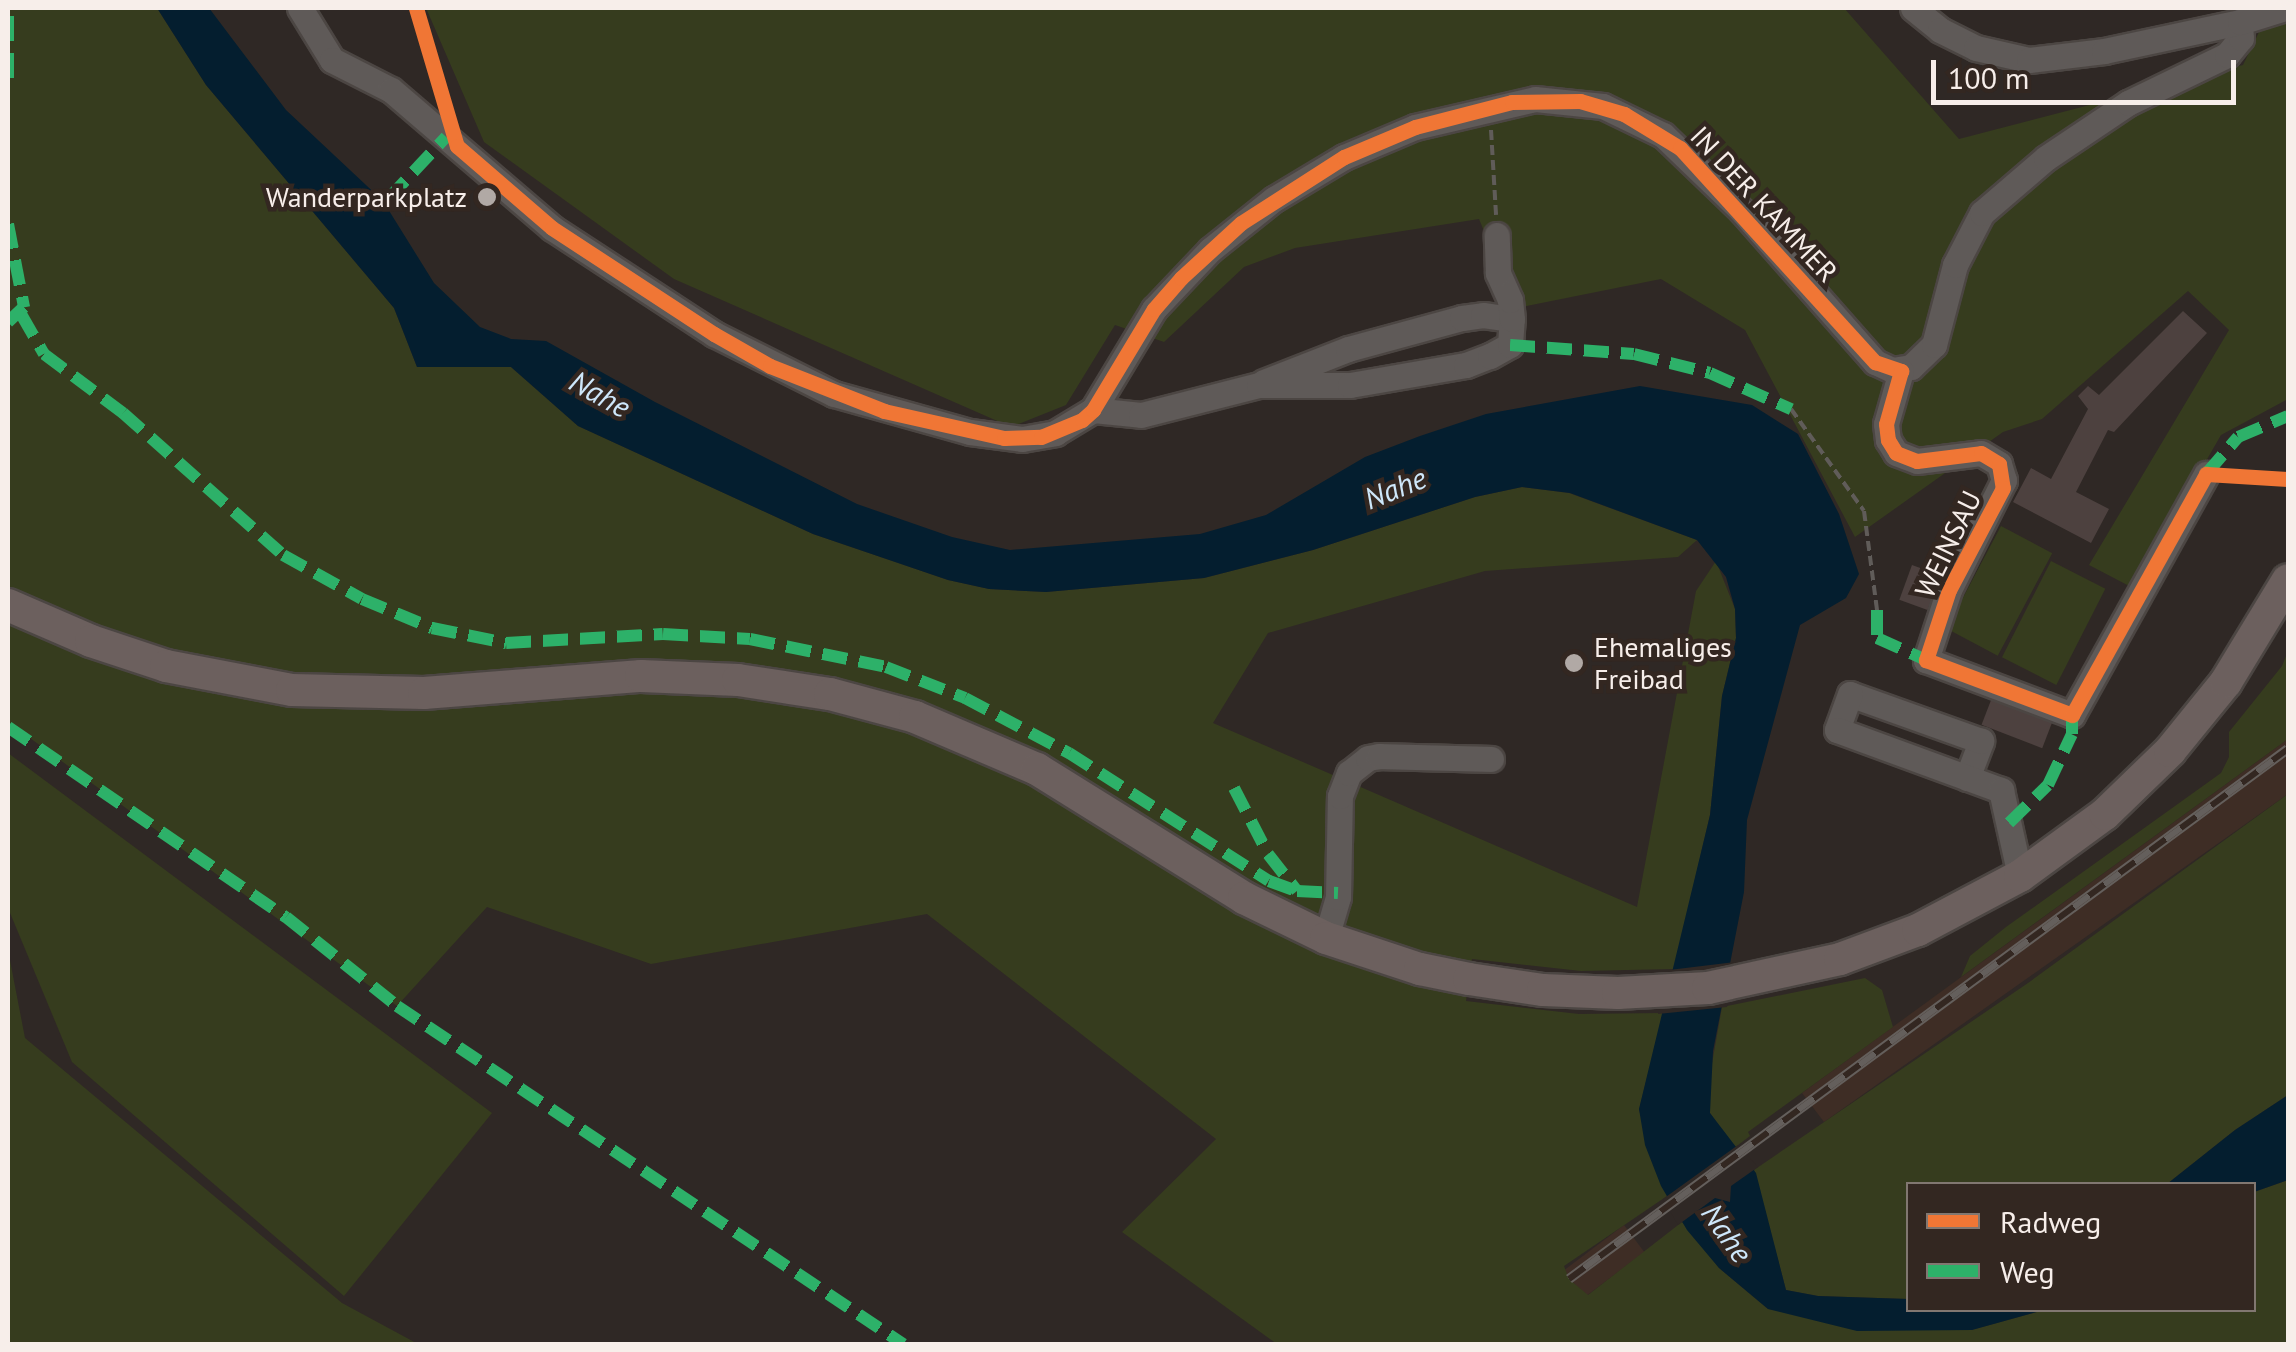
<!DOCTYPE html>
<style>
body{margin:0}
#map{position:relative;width:2296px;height:1352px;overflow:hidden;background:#2f2825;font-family:"PT Sans",sans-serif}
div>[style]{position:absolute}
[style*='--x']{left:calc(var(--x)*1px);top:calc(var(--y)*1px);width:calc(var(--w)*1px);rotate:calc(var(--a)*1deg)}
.built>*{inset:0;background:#3e2d25;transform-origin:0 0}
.green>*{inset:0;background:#363c1e;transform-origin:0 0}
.water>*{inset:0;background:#041e2f}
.pier>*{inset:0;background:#2f2825}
.building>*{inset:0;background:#4d413f;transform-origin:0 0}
.path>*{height:4px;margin-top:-2px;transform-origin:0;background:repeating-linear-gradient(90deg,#605c59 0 10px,transparent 0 15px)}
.roads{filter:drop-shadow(2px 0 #4c4643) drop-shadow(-2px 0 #4c4643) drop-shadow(0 2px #4c4643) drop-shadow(0 -2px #4c4643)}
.minor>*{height:25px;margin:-12.5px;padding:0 12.5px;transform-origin:12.5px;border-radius:12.5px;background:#5f5a58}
.major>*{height:32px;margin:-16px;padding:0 16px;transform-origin:16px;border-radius:16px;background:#6c605e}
.rail>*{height:10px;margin-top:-5px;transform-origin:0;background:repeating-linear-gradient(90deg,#332721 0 19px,#645f5c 0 38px);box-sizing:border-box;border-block:2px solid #645f5c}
.quiet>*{height:12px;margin-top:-6px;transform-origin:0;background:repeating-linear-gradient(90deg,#2db169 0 25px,transparent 0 37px)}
.cycleway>*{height:15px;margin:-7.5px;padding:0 7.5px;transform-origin:7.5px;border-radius:7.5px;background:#f07635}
.dots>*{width:28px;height:28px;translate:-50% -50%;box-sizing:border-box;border:5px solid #332721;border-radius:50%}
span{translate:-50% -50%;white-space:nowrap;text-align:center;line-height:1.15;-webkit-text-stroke:9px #332721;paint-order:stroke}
.poi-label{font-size:28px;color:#f7eeea}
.right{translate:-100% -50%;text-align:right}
.left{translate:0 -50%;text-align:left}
.street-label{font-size:28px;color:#f7eeea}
.water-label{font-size:30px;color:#cee7fa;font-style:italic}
.frame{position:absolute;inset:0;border:10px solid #f7eeea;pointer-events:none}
.legend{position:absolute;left:1906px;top:1182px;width:350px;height:130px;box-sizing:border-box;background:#332721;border:2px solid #817771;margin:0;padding:12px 18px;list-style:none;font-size:30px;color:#f7eeea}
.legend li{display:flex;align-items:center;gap:20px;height:50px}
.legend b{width:50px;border:2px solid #817771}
.scale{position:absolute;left:1931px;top:60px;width:305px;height:45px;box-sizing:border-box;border:5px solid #f7eeea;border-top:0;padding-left:12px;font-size:30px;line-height:35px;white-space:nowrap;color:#f7eeea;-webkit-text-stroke:8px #332721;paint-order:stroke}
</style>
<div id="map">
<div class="built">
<i style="clip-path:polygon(2288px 739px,2288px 794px,1824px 1122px,1802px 1093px)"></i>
<i style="left:1624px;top:1225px;width:34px;height:75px;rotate:53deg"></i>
</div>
<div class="green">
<i style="clip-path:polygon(8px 8px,157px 8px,206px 85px,394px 308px,417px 367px,511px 367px,578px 426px,813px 534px,948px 580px,989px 589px,1046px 592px,1204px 578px,1313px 550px,1475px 497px,1522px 487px,1569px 493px,1697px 540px,1678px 557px,1485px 571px,1268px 633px,1213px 723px,1637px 907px,1696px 591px,1716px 561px,1735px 609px,1736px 638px,1722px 696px,1710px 815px,1674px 969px,1581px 971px,1472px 959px,1466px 1001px,1579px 1014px,1663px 1013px,1639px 1110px,1667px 1196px,1564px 1266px,1569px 1279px,1588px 1295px,1682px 1222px,1719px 1268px,1768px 1309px,1971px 1330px,2044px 1310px,2254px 1310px,2254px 1192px,2288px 1180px,2288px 1344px,1277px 1344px,1122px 1232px,1216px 1139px,927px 914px,651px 964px,487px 907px,397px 1006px,8px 722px)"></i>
<i style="clip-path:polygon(426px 8px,1844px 8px,1959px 139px,2243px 65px,2259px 32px,2288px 21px,2288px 399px,2221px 435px,2133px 588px,2089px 565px,2229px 330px,2188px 291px,2042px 419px,2003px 432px,1855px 537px,1745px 330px,1661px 279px,1522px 307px,1505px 282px,1479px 219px,1295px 248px,1244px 267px,1164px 342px,1115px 325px,1066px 405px,1011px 427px,674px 279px,484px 142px)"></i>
<i style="left:2001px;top:526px;width:58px;height:116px;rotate:28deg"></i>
<i style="left:2051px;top:561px;width:61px;height:108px;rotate:27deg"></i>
<i style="clip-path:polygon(2288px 651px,2288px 739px,1961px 977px,1970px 956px,2006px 927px,2221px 773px,2229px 757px,2229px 732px,2282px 666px)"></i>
<i style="clip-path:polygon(8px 753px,492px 1113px,344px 1296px,72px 1062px,8px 908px)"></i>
<i style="clip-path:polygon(2288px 794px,2288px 1095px,2235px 1130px,2167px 1184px,1908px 1184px,1908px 1299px,1818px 1296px,1786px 1290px,1754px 1170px,2028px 983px)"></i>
<i style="clip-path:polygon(8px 950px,25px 1038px,342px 1303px,418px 1344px,8px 1344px)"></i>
<i style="clip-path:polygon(1865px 978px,1882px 990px,1893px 1027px,1748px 1132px,1750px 1136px,1734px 1148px,1710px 1113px,1708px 1086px,1722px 1007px)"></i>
</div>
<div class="water">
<i style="clip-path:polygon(157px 8px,209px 8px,286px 110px,383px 201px,434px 283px,480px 327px,511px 339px,546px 341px,655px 402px,857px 504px,952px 537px,1010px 550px,1200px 534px,1266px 515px,1365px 457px,1420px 436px,1486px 414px,1640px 386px,1752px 405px,1798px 434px,1839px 514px,1859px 574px,1846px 598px,1800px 625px,1747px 820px,1744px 892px,1713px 1051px,1710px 1113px,1756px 1173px,1786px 1290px,1818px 1296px,1908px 1299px,1908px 1310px,2044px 1310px,1972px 1330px,1857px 1331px,1768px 1309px,1719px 1268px,1687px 1230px,1661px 1186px,1645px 1145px,1639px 1109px,1710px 815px,1722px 696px,1736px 638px,1735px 609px,1726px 577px,1697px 540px,1570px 493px,1522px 487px,1475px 497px,1313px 550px,1204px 578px,1046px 592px,989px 589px,948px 580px,813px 534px,578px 426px,511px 367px,417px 367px,394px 308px,206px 85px)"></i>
<i style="clip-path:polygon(2288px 1095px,2288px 1180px,2254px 1192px,2254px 1184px,2167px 1184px,2235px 1130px)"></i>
</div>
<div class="pier">
<i style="clip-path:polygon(1735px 962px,1727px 1007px,1658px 1014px,1669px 970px)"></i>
<i style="clip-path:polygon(1738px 1145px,1758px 1167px,1731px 1186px,1730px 1202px,1715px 1198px,1678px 1225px,1663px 1199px)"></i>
</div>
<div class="building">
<i style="clip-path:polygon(2183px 311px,2207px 333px,2114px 432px,2108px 430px,2076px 492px,2109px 509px,2091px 543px,2013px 502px,2031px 468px,2051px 479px,2088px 409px,2078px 396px,2088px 386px,2099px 395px)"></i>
<i style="left:1912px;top:565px;width:30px;height:37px;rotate:20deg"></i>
<i style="left:1993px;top:695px;width:65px;height:32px;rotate:21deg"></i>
</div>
<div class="path">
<i style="--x:1491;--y:130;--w:85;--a:86.6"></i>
<i style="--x:1791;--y:409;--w:125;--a:54.4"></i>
<i style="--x:1864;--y:511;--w:100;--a:82.5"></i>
</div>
<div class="roads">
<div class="minor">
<i style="--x:300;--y:8;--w:61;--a:58.4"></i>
<i style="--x:332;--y:60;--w:66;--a:27"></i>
<i style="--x:391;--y:90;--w:212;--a:40.6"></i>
<i style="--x:552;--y:228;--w:194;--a:33.2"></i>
<i style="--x:714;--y:334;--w:134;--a:26.6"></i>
<i style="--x:834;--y:394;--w:141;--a:15.6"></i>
<i style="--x:970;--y:432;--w:52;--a:7.7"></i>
<i style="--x:1022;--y:439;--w:34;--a:-10"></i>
<i style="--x:1055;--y:433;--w:44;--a:-31.2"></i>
<i style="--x:1093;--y:410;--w:118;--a:-58.9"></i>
<i style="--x:1154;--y:309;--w:81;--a:-46.5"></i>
<i style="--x:1210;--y:250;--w:82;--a:-38.6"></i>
<i style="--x:1274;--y:199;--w:82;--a:-31"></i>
<i style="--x:1344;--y:157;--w:77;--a:-22.9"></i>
<i style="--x:1415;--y:127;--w:123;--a:-13.1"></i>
<i style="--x:1535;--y:99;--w:68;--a:5.9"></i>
<i style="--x:1603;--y:106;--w:67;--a:25.8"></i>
<i style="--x:1663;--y:135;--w:108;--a:43.9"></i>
<i style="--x:1741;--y:210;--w:203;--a:48.6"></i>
<i style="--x:1875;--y:362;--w:19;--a:25"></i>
<i style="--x:1892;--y:370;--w:19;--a:-9"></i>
<i style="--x:1911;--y:367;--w:32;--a:-44"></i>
<i style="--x:1934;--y:345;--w:83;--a:-75.3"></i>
<i style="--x:1955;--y:265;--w:59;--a:-62.6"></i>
<i style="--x:1982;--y:213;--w:84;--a:-40.7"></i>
<i style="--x:2046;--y:158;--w:99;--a:-33.9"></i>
<i style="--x:2128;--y:103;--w:110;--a:-25.9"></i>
<i style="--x:2227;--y:55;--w:22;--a:-51"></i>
<i style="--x:2241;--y:38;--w:16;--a:-94"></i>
<i style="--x:1913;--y:8;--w:35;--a:39"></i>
<i style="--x:1940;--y:30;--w:40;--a:26.6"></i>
<i style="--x:1976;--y:48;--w:54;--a:12.8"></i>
<i style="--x:2029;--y:60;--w:76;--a:-6.8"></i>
<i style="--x:2104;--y:51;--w:139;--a:-12"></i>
<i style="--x:2240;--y:22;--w:47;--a:-17.3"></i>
<i style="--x:1901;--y:371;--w:55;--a:105.8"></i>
<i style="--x:1886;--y:424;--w:16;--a:83"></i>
<i style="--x:1888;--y:440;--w:15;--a:58"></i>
<i style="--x:1896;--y:453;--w:22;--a:21"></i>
<i style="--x:1917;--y:461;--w:64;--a:-7.1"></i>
<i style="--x:1981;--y:453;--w:21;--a:31"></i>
<i style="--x:1999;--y:464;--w:17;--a:73"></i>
<i style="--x:2004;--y:480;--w:123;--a:116.6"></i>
<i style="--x:1949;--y:590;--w:74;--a:108.2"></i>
<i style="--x:1926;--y:660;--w:156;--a:20.6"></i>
<i style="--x:2072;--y:715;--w:276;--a:-60.9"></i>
<i style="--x:1264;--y:382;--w:90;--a:-21.4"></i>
<i style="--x:1348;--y:349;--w:118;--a:-15.2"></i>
<i style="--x:1462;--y:318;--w:21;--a:-8"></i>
<i style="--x:1483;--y:315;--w:29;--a:8"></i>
<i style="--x:1093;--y:410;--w:48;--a:5.9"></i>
<i style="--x:1141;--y:415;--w:122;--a:-14.3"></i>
<i style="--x:1259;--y:385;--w:91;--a:0"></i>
<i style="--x:1350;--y:385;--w:118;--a:-9.8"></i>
<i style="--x:1466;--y:365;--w:26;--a:-21"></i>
<i style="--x:1490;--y:356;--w:23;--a:-29"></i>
<i style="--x:1510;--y:345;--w:26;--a:-86"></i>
<i style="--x:1512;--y:319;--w:19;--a:-96"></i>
<i style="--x:1510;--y:300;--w:30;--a:-114"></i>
<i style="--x:1498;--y:273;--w:38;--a:-92"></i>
<i style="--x:1967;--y:778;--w:40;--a:-69"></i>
<i style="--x:1981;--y:741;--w:139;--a:-160.3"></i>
<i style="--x:1850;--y:694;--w:38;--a:110"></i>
<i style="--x:1837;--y:730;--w:175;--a:20.1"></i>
<i style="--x:2001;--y:790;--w:88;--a:77.5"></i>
<i style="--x:1326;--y:938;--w:43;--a:-73.7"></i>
<i style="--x:1338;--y:897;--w:101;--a:-88.9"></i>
<i style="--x:1340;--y:796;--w:25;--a:-69"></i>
<i style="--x:1349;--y:773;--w:24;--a:-38"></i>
<i style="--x:1368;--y:758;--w:11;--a:-10"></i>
<i style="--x:1379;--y:756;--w:112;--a:1.5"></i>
</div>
<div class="major">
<i style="--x:8;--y:605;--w:90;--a:23.4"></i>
<i style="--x:91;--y:641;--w:79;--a:18.4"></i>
<i style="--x:166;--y:666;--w:128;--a:10.8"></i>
<i style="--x:292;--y:690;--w:132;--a:1.3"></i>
<i style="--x:424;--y:693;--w:218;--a:-4.5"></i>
<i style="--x:641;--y:676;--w:97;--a:2.4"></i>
<i style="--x:738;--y:680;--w:93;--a:8.7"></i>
<i style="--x:830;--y:694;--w:88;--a:15.1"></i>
<i style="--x:915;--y:717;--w:133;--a:23.1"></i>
<i style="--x:1037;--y:769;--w:244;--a:31.9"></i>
<i style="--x:1244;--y:898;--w:91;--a:26"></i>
<i style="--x:1326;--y:938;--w:99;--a:18.3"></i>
<i style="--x:1420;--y:969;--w:50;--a:11.5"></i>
<i style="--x:1469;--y:979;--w:75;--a:8.5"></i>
<i style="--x:1543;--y:990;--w:75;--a:2.3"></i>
<i style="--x:1618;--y:993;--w:90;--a:-3.2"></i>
<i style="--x:1708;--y:988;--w:135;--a:-12.4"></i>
<i style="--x:1840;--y:959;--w:83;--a:-20.4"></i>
<i style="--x:1918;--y:930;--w:115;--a:-27.9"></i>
<i style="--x:2020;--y:876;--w:105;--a:-36.1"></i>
<i style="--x:2105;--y:814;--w:91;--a:-44.1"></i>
<i style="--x:2170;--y:751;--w:89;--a:-50.9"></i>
<i style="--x:2226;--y:682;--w:119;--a:-58.7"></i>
</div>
</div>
<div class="rail">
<i style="--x:1569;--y:1279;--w:893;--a:-36.4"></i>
</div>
<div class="quiet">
<i style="--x:8;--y:16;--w:69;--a:90"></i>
<i style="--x:388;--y:199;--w:85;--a:-46.9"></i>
<i style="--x:8;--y:224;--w:85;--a:79.1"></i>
<i style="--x:24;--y:307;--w:22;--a:137"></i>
<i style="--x:21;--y:314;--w:46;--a:60.1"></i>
<i style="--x:44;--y:354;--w:99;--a:36.8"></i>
<i style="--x:123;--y:413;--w:214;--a:41.6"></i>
<i style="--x:283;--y:555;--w:90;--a:29.1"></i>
<i style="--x:362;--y:599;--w:76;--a:22.5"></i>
<i style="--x:432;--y:628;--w:76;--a:11.5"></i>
<i style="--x:506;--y:643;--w:157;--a:-3.3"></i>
<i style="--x:663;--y:634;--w:87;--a:3.3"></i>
<i style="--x:750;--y:639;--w:139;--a:11.6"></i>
<i style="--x:886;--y:667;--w:85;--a:21.4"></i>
<i style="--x:965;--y:698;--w:118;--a:27.9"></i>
<i style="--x:1069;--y:753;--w:237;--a:32.6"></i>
<i style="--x:1269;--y:881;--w:30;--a:20"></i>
<i style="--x:1297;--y:891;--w:41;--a:2.8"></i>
<i style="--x:1510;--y:345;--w:124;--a:4.2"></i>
<i style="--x:1634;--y:354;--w:78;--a:14"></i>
<i style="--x:1710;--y:373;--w:89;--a:24"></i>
<i style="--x:2206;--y:474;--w:49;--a:-49.1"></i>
<i style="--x:2238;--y:437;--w:54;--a:-22.8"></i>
<i style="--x:1877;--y:610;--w:28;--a:90"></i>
<i style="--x:1877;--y:638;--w:54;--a:24.2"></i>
<i style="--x:8;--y:727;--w:337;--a:34.4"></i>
<i style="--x:286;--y:917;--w:142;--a:38.7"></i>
<i style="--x:397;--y:1006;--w:609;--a:33.74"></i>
<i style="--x:1234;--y:788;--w:74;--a:62.7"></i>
<i style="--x:1268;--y:854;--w:47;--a:51.9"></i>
<i style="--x:2009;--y:823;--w:54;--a:-44.3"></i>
<i style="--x:2048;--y:785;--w:56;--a:-64.8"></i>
<i style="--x:2072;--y:734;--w:19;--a:-90"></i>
</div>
<div class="cycleway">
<i style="--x:416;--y:8;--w:144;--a:73.5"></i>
<i style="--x:457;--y:146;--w:125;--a:40.8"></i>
<i style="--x:552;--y:228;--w:194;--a:33.2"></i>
<i style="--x:714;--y:334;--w:64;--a:29.7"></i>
<i style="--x:770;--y:366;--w:123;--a:21.5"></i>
<i style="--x:884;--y:411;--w:123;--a:12.7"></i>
<i style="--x:1004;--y:438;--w:37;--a:-2"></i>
<i style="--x:1041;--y:437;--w:44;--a:-22.5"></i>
<i style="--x:1082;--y:420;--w:15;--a:-42"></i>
<i style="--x:1093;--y:410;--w:118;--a:-58.9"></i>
<i style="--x:1154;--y:309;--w:41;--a:-48.9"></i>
<i style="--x:1181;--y:278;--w:81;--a:-42.5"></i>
<i style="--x:1241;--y:223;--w:122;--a:-32.7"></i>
<i style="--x:1344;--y:157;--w:77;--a:-22.9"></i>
<i style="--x:1415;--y:127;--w:100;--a:-14.5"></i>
<i style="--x:1512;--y:102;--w:68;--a:-0.8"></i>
<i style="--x:1580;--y:101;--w:46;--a:16.5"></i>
<i style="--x:1624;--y:114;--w:66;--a:31.3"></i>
<i style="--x:1680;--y:148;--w:290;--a:47.7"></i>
<i style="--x:1875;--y:362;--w:28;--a:19"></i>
<i style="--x:1901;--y:371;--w:55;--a:105.8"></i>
<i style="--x:1886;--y:424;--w:16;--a:83"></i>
<i style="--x:1888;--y:440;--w:15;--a:58"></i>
<i style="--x:1896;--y:453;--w:22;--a:21"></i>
<i style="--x:1917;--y:461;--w:64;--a:-7.1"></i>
<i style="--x:1981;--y:453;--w:21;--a:31"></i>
<i style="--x:1999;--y:464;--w:24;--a:81"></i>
<i style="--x:2003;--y:488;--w:115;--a:117.9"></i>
<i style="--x:1949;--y:590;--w:74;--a:108.2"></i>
<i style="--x:1926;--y:660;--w:156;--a:20.6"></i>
<i style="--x:2072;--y:715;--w:276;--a:-60.9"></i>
<i style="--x:2206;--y:474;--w:82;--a:3.5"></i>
</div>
<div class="dots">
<i style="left:487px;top:197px;background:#b1a9a5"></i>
<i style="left:1574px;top:663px;background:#b1a9a5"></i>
</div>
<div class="poi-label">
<span class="right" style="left:467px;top:197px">Wanderparkplatz</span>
<span class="left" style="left:1594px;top:663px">Ehemaliges<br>Freibad</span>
</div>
<div class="street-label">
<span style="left:1764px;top:204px;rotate:47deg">IN DER KAMMER</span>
<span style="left:1948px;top:544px;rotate:-64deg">WEINSAU</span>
</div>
<div class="water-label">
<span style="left:600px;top:394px;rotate:29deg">Nahe</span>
<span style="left:1395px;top:488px;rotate:-22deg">Nahe</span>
<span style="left:1727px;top:1233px;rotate:55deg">Nahe</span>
</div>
<div class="frame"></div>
<ul class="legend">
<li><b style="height:12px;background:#f07635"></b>Radweg</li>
<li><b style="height:12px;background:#2db169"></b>Weg</li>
</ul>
<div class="scale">100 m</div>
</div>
